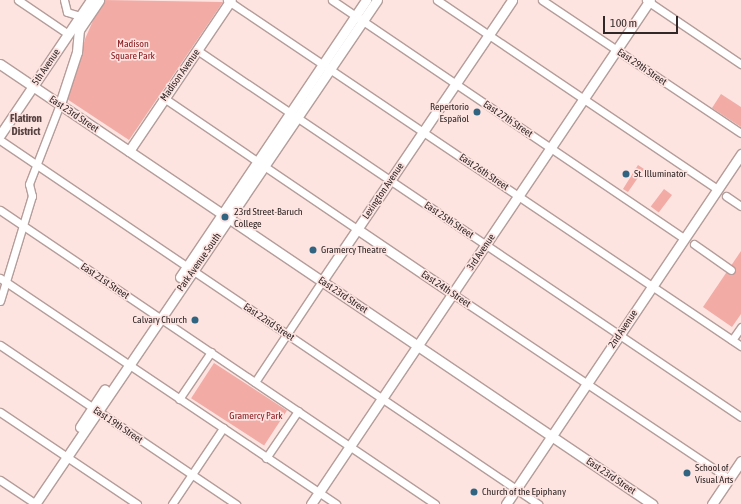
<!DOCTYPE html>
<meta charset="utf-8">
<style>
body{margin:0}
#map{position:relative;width:741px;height:504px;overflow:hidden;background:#fde4e1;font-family:"Asap Condensed",sans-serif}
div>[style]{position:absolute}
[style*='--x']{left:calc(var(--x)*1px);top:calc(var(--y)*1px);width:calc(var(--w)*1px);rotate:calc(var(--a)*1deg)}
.green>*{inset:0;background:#f2aba5;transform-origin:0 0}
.roads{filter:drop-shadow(1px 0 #b49d9a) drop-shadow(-1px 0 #b49d9a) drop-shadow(0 1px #b49d9a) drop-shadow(0 -1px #b49d9a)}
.minor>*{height:7px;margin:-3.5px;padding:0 3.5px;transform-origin:3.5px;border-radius:3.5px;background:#fff}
.major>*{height:9px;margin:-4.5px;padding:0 4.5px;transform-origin:4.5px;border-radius:4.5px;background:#fff}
.dots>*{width:11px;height:11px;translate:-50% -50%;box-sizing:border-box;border:2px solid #fde4e1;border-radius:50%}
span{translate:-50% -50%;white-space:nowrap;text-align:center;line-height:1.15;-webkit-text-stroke:3.5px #fde4e1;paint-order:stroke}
.park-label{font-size:10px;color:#86151a}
.street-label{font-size:10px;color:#302726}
.poi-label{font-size:10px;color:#302726}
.right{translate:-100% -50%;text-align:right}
.left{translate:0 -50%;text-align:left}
.neighbourhood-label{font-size:11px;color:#564240;font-weight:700}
.scale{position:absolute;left:603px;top:16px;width:75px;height:18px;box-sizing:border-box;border:2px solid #302726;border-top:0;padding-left:5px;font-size:12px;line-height:14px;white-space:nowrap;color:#302726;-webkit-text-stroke:3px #fde4e1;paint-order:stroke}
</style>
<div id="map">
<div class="green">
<i style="clip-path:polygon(102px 0,223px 2px,129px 140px,67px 99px,85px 39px)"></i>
<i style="clip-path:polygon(721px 94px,741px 107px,741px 127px,712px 108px)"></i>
<i style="clip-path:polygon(638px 165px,644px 169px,628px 192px,623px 189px)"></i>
<i style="left:664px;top:189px;width:10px;height:22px;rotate:37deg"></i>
<i style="clip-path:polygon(741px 251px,741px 314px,732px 327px,703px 307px)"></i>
<i style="left:214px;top:363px;width:87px;height:42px;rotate:33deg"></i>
</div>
<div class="roads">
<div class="minor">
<i style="--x:18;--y:0;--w:60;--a:34.2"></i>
<i style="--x:64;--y:0;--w:12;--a:76"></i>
<i style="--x:67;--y:12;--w:14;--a:17"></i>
<i style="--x:227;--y:0;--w:620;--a:33.95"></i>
<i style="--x:332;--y:0;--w:425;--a:34.1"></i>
<i style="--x:437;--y:0;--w:338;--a:34"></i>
<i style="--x:542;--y:0;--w:239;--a:33.8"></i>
<i style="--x:646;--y:0;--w:115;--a:34"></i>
<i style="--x:197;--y:50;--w:656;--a:34"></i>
<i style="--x:164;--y:98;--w:233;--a:34.2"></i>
<i style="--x:0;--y:140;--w:650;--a:34.08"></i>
<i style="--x:726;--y:196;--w:18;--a:34"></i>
<i style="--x:0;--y:210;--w:525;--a:34.05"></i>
<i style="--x:694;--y:244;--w:45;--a:35.1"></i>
<i style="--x:0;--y:278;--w:405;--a:33.9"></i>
<i style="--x:453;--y:294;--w:332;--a:33.8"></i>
<i style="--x:0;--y:301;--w:110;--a:-73.1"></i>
<i style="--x:32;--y:196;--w:12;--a:-104"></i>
<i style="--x:29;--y:184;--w:86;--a:-68.8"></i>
<i style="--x:732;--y:340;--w:16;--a:-55"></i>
<i style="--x:0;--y:345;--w:285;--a:34"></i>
<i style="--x:255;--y:382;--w:121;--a:-56.4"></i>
<i style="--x:179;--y:399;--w:57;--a:-55.8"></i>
<i style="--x:0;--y:412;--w:165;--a:33.9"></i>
<i style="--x:266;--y:458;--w:57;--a:-55.8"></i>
<i style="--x:0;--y:480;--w:43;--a:33.7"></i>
<i style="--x:172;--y:504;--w:92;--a:-56.1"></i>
</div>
<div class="major">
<i style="--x:0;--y:64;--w:787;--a:34.01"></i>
<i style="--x:60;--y:104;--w:55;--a:-71.9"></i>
<i style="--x:77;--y:52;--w:22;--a:-85"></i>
<i style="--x:79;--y:30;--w:36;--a:-56"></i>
<i style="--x:0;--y:135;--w:163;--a:-56"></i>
<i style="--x:129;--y:151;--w:182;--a:-56"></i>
<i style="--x:357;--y:229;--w:116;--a:34.1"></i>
<i style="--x:180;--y:277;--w:334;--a:-56.1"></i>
<i style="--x:322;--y:281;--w:339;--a:-55.9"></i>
<i style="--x:80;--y:427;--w:45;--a:-56.7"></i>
<i style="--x:35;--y:504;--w:609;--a:-55.84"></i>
<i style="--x:311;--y:504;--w:607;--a:-56.07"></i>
<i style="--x:506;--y:504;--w:422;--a:-56.1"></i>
<i style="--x:712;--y:504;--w:52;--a:-56"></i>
</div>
</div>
<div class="dots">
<i style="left:477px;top:112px;background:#306481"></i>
<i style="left:626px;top:174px;background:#306481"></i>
<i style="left:225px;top:217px;background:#306481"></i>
<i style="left:313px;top:250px;background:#306481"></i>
<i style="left:195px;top:320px;background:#306481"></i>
<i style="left:687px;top:473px;background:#306481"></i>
<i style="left:474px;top:492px;background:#306481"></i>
</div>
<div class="park-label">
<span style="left:133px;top:49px">Madison<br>Square Park</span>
<span style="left:256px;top:416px">Gramercy Park</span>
</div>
<div class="street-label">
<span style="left:46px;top:67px;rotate:-56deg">5th Avenue</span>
<span style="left:642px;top:67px;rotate:34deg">East 29th Street</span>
<span style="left:180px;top:75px;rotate:-55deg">Madison Avenue</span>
<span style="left:74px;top:114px;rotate:34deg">East 23rd Street</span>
<span style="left:508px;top:119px;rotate:34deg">East 27th Street</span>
<span style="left:484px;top:172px;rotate:34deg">East 26th Street</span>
<span style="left:383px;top:191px;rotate:-56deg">Lexington Avenue</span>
<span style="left:449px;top:220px;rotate:34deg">East 25th Street</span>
<span style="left:481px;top:252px;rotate:-56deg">3rd Avenue</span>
<span style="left:199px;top:262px;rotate:-55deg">Park Avenue South</span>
<span style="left:105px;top:281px;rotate:34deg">East 21st Street</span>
<span style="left:446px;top:289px;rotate:34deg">East 24th Street</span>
<span style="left:343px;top:295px;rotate:34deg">East 23rd Street</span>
<span style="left:269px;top:322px;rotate:34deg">East 22nd Street</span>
<span style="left:623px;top:329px;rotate:-56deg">2nd Avenue</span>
<span style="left:118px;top:425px;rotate:34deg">East 19th Street</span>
<span style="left:611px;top:476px;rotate:34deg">East 23rd Street</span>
</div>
<div class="poi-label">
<span class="right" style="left:469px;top:112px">Repertorio<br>Español</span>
<span class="left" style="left:634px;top:174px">St. Illuminator</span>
<span class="left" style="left:234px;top:217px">23rd Street-Baruch<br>College</span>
<span class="left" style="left:321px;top:250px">Gramercy Theatre</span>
<span class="right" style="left:187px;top:320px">Calvary Church</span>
<span class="left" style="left:695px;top:473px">School of<br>Visual Arts</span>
<span class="left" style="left:482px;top:492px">Church of the Epiphany</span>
</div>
<div class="neighbourhood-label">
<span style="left:26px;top:125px">Flatiron<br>District</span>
</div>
<div class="scale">100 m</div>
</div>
